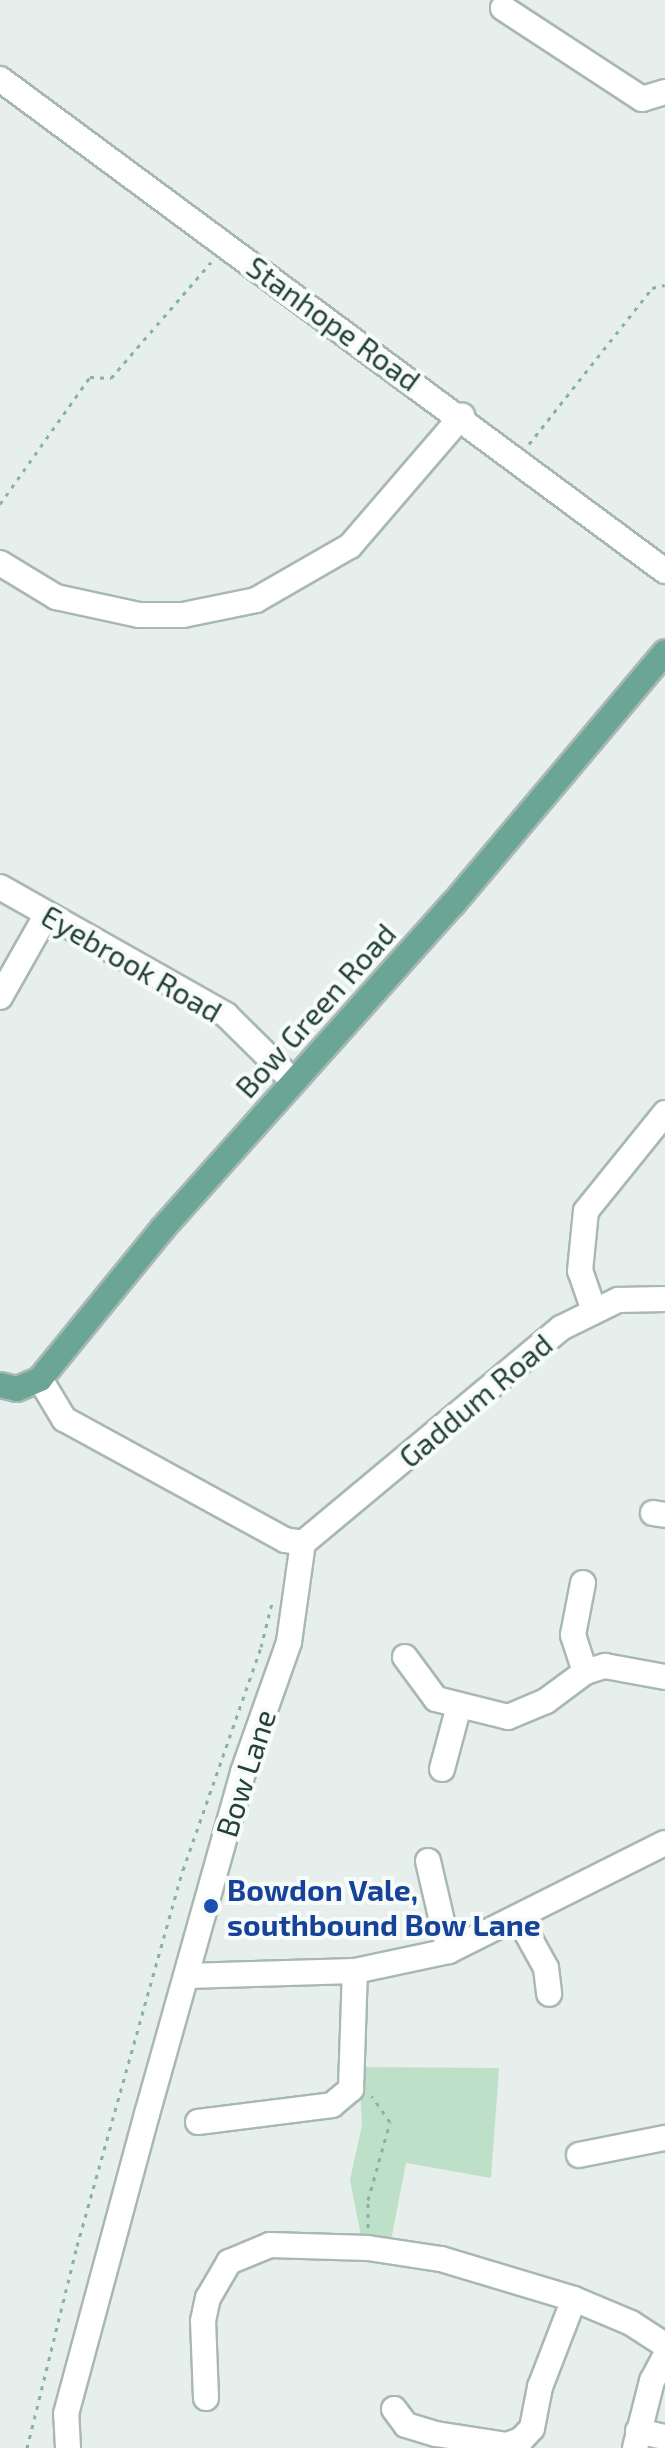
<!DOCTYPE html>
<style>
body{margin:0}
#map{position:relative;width:665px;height:2448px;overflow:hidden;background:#e6efeb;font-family:"Exo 2",sans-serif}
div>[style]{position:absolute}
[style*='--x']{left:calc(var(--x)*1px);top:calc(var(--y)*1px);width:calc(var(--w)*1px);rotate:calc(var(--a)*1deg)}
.green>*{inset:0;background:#bfe0c8}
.path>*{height:3px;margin-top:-1.5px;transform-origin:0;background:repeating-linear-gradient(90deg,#86b3a5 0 4px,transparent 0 10px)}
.roads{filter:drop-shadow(2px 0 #a8b8b2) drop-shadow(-2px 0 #a8b8b2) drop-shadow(0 2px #a8b8b2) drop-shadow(0 -2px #a8b8b2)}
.minor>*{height:24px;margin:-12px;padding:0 12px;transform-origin:12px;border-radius:12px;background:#fff}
.major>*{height:24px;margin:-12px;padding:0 12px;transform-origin:12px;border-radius:12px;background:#6aa596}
.dots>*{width:22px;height:22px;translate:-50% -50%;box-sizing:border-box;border:4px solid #f7fbf9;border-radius:50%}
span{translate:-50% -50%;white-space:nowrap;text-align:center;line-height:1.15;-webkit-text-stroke:8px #f7fbf9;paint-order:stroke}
.street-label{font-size:30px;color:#24423a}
.transit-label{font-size:30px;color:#164399;font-weight:700}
.left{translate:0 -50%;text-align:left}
</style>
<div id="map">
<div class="green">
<i style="clip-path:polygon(359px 2067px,499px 2068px,491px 2178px,406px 2163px,391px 2241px,361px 2236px,350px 2180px,362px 2125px)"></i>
</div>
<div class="path">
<i style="--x:529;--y:444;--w:199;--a:-51.7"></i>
<i style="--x:652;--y:288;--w:13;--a:-13"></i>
<i style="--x:0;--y:504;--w:156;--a:-54.7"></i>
<i style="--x:90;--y:377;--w:21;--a:3"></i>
<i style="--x:111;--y:378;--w:153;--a:-49.2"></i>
<i style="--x:368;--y:2228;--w:28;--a:-90"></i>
<i style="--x:368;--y:2200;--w:81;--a:-74.2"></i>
<i style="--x:390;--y:2122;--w:32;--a:-125"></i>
<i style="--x:27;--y:2448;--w:208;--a:-76.1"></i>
<i style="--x:77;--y:2246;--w:391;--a:-74.3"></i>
<i style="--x:183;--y:1870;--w:236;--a:-70.7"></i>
<i style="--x:261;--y:1647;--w:49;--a:-76"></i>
</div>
<div class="roads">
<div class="minor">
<i style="--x:503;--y:8;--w:166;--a:33.2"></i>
<i style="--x:642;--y:99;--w:24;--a:-17"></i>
<i style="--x:0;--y:79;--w:827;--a:36.5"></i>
<i style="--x:0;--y:563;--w:66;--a:31.3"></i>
<i style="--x:56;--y:597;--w:85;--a:12.2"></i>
<i style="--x:139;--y:615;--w:44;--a:0"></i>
<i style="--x:183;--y:615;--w:75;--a:-11.6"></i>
<i style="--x:256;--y:600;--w:108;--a:-29.9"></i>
<i style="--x:350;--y:546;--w:172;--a:-49.3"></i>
<i style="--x:0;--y:887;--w:260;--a:29.5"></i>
<i style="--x:226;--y:1015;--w:94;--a:44.6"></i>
<i style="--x:0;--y:997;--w:95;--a:-60.5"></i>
<i style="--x:593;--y:1308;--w:39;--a:-109"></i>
<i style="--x:580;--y:1271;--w:60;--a:-84.3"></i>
<i style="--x:586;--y:1211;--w:126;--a:-51.1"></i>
<i style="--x:40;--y:1379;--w:47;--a:59"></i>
<i style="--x:64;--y:1419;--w:252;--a:28.7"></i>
<i style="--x:285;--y:1540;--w:18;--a:9"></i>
<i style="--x:653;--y:1513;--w:12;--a:9"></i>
<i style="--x:303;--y:1543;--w:336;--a:-39.8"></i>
<i style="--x:561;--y:1328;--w:64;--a:-26.2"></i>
<i style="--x:618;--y:1300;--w:47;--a:-1.2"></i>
<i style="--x:583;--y:1583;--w:53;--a:100.9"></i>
<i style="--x:573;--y:1635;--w:39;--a:72"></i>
<i style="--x:405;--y:1657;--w:52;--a:53.6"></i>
<i style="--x:436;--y:1699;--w:74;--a:14"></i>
<i style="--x:508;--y:1717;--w:41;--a:-22.8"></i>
<i style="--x:546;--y:1701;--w:49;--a:-36.6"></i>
<i style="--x:585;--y:1672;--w:21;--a:-17"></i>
<i style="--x:605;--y:1666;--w:61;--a:10.4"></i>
<i style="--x:442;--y:1769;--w:65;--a:-74.9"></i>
<i style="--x:428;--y:1861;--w:92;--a:76.9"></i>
<i style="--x:519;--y:1919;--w:56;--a:61.1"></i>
<i style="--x:546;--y:1968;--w:26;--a:83"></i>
<i style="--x:186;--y:1976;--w:169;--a:-1.7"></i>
<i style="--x:355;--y:1971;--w:96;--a:-12"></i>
<i style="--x:449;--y:1951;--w:241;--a:-26.6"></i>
<i style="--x:198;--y:2122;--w:135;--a:-7.2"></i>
<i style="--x:332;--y:2105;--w:25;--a:-40"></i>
<i style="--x:351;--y:2089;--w:118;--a:-88.1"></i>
<i style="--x:579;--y:2155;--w:88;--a:-11.2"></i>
<i style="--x:206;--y:2398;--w:77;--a:-92.2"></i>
<i style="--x:203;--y:2321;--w:24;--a:-78"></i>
<i style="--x:208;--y:2298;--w:42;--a:-59.7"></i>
<i style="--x:229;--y:2262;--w:44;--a:-22.5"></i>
<i style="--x:270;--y:2245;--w:98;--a:1.8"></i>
<i style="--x:368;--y:2248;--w:74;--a:8.6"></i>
<i style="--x:441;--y:2259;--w:139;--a:16.7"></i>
<i style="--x:574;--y:2299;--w:62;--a:22.8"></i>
<i style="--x:631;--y:2323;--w:40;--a:32.9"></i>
<i style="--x:394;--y:2409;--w:20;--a:53"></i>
<i style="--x:406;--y:2425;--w:31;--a:17"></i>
<i style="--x:436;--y:2434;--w:72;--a:8.8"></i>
<i style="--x:507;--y:2445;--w:15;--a:-20"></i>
<i style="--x:521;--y:2440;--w:16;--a:-47"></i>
<i style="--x:532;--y:2428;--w:42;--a:-79"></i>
<i style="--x:540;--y:2387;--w:94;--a:-68.9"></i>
<i style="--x:638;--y:2431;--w:28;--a:13"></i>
<i style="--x:68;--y:2448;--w:34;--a:-93"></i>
<i style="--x:66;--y:2414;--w:311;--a:-74.9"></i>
<i style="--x:147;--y:2114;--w:355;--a:-74.3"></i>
<i style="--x:243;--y:1772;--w:138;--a:-70.5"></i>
<i style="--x:289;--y:1642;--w:100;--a:-82"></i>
<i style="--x:635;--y:2448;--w:69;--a:-75.8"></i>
<i style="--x:652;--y:2381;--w:27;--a:-62"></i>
</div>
<div class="major">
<i style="--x:0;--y:1385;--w:17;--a:13"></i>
<i style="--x:17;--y:1389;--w:25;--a:-23"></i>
<i style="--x:40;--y:1379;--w:195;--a:-50.8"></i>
<i style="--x:163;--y:1228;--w:435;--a:-48.2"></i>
<i style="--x:453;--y:904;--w:329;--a:-49.9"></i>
</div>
</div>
<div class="dots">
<i style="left:211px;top:1906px;background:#1a4fb4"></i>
</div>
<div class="street-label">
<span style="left:334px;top:323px;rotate:36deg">Stanhope Road</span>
<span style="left:132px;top:963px;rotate:30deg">Eyebrook Road</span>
<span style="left:315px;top:1010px;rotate:-48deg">Bow Green Road</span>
<span style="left:475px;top:1400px;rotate:-40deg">Gaddum Road</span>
<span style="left:245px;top:1773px;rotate:-72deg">Bow Lane</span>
</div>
<div class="transit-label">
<span class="left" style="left:227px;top:1906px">Bowdon Vale,<br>southbound Bow Lane</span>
</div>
</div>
